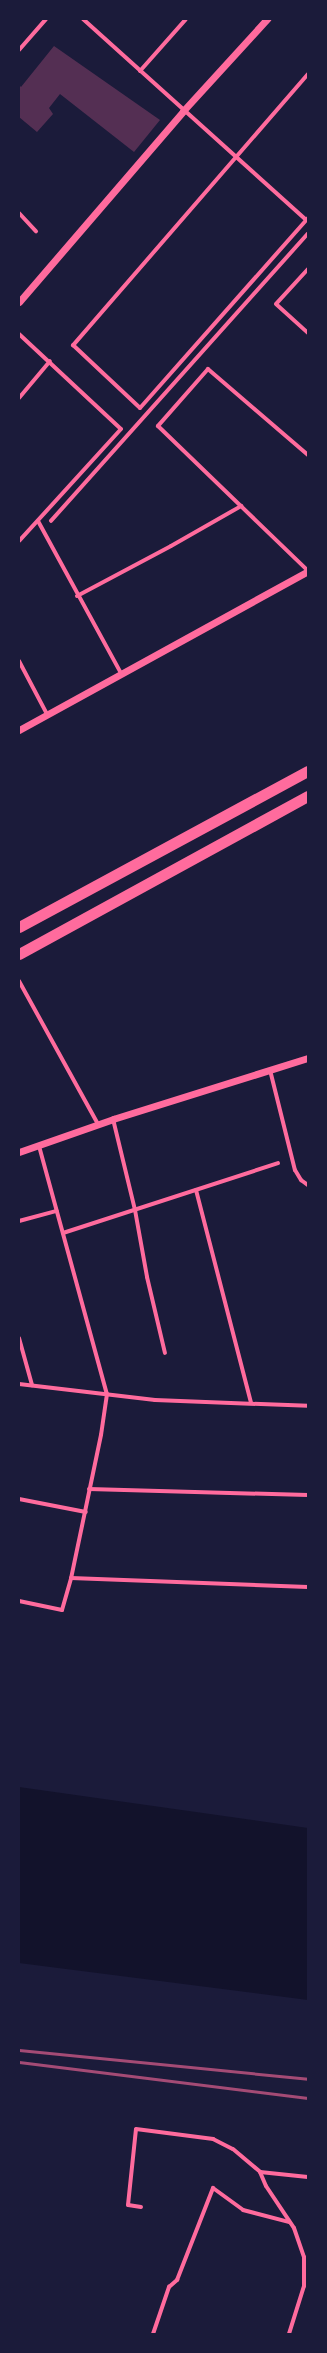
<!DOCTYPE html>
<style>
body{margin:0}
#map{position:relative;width:327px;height:2353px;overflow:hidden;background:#1b1b3a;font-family:"DM Sans",sans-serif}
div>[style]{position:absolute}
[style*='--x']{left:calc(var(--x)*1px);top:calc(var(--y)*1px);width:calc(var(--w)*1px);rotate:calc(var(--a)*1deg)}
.water>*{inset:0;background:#12122b}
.building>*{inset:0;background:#542f53}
.pedestrian>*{height:3.5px;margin:-1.75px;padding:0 1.75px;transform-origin:1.75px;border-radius:1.75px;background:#ff6b9d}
.minor>*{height:4px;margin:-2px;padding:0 2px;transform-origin:2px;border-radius:2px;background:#ff6b9d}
.tertiary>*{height:7px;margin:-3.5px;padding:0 3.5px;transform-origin:3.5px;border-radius:3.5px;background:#ff6b9d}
.trunk>*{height:11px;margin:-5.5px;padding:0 5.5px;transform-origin:5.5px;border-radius:5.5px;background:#ff6b9d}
.rail>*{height:3px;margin:-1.5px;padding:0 1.5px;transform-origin:1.5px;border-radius:1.5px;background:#a44b75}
span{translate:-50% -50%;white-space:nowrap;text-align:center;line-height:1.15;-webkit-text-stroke:3.5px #1b1b3a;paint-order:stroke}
.frame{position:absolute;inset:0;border:20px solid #1b1b3a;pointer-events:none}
</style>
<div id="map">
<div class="water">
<i style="clip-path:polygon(19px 1787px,308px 1828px,308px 2000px,19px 1963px)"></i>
</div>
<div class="building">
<i style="clip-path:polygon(54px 46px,160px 120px,134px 152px,60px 94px,49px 108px,53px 114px,37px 132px,19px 117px,19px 85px,21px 87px)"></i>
</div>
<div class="pedestrian">
<i style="--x:51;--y:521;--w:385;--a:-48.2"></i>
</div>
<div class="minor">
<i style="--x:83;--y:19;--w:300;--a:42"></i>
<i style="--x:19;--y:50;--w:41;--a:-48.9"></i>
<i style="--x:140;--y:71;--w:69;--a:-48.5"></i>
<i style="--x:308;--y:74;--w:359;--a:130.9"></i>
<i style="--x:73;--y:345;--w:92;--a:43.2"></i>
<i style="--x:140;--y:408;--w:254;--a:-48.5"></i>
<i style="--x:19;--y:213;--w:25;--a:47"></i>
<i style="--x:308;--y:269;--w:47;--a:132.4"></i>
<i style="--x:276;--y:304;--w:43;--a:42.2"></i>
<i style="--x:19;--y:334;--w:139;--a:43"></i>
<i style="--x:121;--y:429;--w:151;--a:132.3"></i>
<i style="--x:19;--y:398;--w:48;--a:-50"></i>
<i style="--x:308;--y:455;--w:132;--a:-139.3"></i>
<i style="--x:208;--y:369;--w:76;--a:131.3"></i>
<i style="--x:158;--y:426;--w:209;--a:44"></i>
<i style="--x:38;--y:521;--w:173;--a:61.4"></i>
<i style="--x:77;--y:596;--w:106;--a:-28"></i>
<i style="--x:171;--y:546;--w:81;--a:-29.7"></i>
<i style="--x:19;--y:661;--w:60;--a:62.2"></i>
<i style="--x:19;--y:981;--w:163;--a:61.1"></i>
<i style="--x:270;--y:1070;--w:103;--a:76"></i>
<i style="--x:295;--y:1170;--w:12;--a:59"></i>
<i style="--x:301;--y:1180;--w:9;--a:36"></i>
<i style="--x:113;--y:1119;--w:94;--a:76.4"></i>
<i style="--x:135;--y:1210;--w:68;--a:79.8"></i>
<i style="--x:147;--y:1277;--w:78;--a:76.7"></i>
<i style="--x:39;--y:1146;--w:257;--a:74.7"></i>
<i style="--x:107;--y:1394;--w:41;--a:98.3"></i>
<i style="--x:101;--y:1435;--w:146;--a:101.8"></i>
<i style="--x:71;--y:1578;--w:237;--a:2.2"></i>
<i style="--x:196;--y:1190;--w:220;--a:75.5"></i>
<i style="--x:19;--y:1221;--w:39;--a:-15"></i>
<i style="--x:63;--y:1233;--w:226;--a:-18"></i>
<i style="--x:19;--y:1338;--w:49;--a:74.5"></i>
<i style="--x:19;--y:1384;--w:137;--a:6.7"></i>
<i style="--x:155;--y:1400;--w:153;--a:2.2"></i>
<i style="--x:89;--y:1489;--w:219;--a:1.6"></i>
<i style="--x:19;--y:1499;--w:68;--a:11"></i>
<i style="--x:19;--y:1601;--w:44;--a:11.8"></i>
<i style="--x:62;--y:1610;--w:33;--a:-74"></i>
<i style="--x:260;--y:2172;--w:48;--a:5.9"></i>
<i style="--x:141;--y:2207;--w:13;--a:-171"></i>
<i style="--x:128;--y:2205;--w:76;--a:-84"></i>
<i style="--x:136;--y:2129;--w:78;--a:7.4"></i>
<i style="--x:213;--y:2139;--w:22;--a:27"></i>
<i style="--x:233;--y:2149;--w:35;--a:40"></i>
<i style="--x:260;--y:2172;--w:15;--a:67"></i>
<i style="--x:266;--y:2186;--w:50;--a:56.3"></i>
<i style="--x:294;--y:2228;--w:31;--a:71"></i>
<i style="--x:304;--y:2257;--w:29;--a:90"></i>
<i style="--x:304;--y:2286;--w:50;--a:107.4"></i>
<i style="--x:153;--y:2334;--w:50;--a:-71.2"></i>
<i style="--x:169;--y:2287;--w:11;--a:-41"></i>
<i style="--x:177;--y:2280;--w:99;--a:-68.6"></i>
<i style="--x:213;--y:2188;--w:37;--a:36"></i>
<i style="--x:243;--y:2210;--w:48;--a:14.6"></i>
</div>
<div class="tertiary">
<i style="--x:19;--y:302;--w:252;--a:-49.3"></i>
<i style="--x:183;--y:111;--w:125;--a:-47.6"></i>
<i style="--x:19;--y:730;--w:330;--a:-28.8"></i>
<i style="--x:19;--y:1152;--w:100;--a:-19.3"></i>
<i style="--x:113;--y:1119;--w:204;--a:-17.4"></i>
</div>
<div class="trunk">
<i style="--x:19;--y:927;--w:328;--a:-28.4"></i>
<i style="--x:19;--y:954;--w:329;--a:-28.7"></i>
</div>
<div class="rail">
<i style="--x:19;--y:2050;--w:290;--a:5.7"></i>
<i style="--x:19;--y:2062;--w:291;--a:7.1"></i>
</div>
<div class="frame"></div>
</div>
